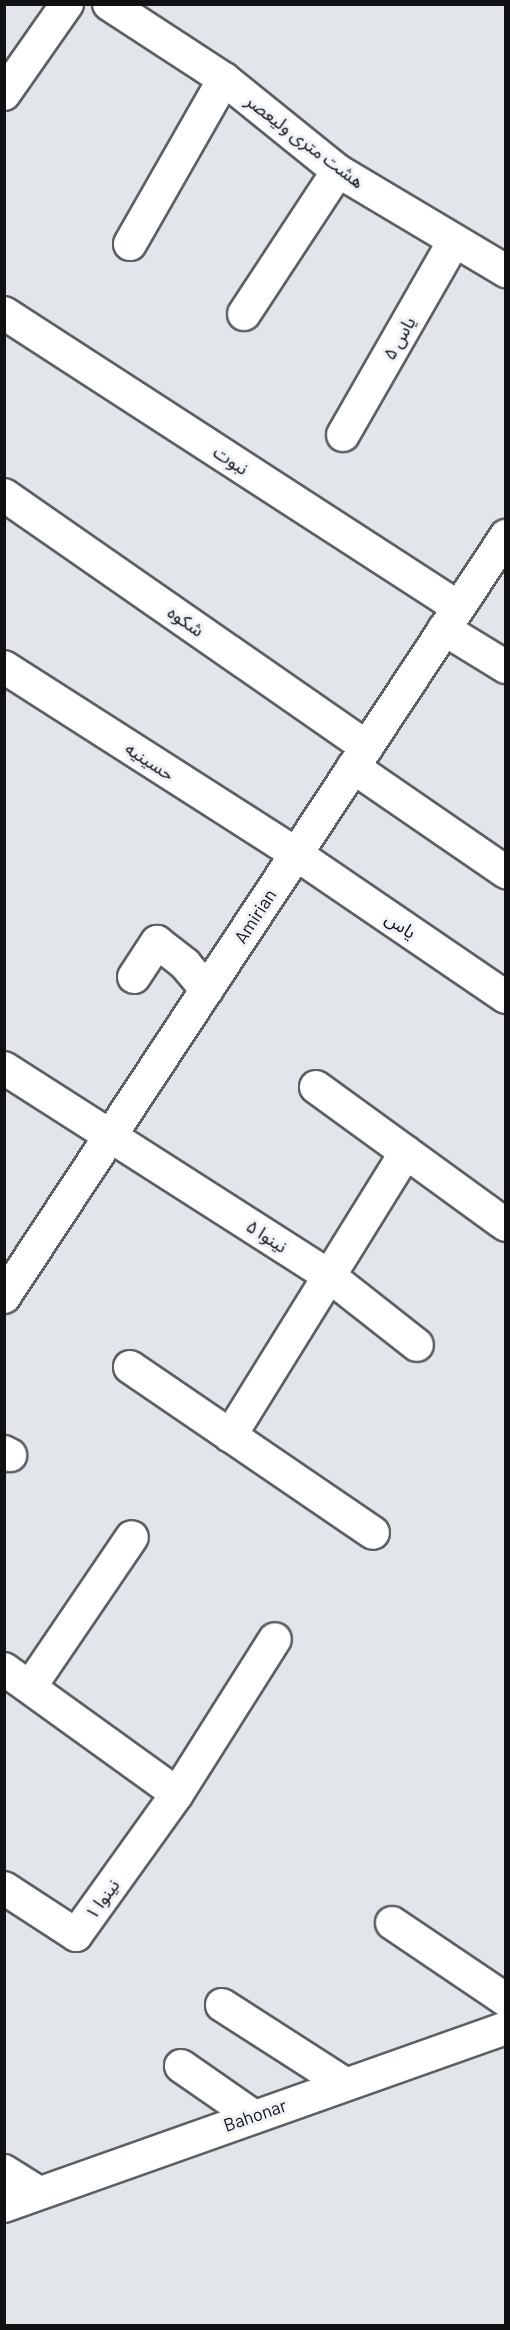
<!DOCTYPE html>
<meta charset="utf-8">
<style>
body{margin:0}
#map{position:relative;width:510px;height:2330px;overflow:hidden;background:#e2e6eb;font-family:Barlow,"Noto Sans Arabic",sans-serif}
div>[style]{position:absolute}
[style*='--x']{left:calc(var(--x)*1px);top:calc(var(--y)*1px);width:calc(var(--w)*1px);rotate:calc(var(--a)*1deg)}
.roads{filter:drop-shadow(2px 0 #5d6064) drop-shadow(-2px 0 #5d6064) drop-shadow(0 2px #5d6064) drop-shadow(0 -2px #5d6064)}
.minor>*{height:32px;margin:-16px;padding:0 16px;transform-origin:16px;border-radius:16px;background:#fff}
span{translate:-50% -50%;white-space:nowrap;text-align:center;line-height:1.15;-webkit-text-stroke:6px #f0f3f8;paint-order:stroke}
.street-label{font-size:18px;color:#101113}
.frame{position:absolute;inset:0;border:6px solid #101113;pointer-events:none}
</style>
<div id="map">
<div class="roads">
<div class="minor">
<i style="--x:109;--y:4;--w:137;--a:33.1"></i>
<i style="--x:224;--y:79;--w:146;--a:38.9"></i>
<i style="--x:338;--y:171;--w:196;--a:30.8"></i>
<i style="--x:4;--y:94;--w:110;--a:-55"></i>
<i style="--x:130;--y:244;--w:190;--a:-60.3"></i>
<i style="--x:4;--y:313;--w:541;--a:32.93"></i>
<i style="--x:244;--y:314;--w:171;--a:-56.7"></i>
<i style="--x:343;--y:435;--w:224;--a:-60.2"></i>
<i style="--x:4;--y:495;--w:442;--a:34.8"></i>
<i style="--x:444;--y:629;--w:73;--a:31.5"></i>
<i style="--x:4;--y:667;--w:347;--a:32.6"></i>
<i style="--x:296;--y:854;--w:254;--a:34.3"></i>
<i style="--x:353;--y:767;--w:186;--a:34.5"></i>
<i style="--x:134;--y:977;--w:42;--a:-56.7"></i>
<i style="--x:157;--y:942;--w:36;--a:38"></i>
<i style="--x:185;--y:964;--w:34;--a:50"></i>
<i style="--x:4;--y:1068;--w:384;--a:32.6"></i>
<i style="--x:328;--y:1275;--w:113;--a:38.2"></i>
<i style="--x:316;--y:1087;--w:235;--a:36"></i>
<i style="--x:4;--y:1297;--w:912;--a:-56.59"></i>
<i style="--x:130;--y:1367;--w:294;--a:34.3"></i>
<i style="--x:230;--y:1436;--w:334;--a:-58.2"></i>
<i style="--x:4;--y:1452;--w:7;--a:27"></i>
<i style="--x:4;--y:1669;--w:213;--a:35.8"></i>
<i style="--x:30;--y:1687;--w:181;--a:-55.8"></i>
<i style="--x:4;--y:1888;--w:86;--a:33.1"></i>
<i style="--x:76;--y:1935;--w:173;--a:-54.4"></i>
<i style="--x:177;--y:1794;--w:183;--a:-57.7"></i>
<i style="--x:392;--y:1923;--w:138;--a:34"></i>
<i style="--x:222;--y:2005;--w:146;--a:32.7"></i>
<i style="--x:181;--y:2066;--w:88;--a:34.8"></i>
<i style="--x:4;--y:2171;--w:41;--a:32.2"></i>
<i style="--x:4;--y:2206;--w:533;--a:-19.52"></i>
</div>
</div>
<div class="street-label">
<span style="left:305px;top:141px;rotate:37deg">هشت متری ولیعصر</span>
<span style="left:399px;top:338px;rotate:-60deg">یاس ۵</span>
<span style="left:231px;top:460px;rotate:33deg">نبوت</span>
<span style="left:186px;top:621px;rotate:35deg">شکوه</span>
<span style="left:150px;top:761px;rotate:33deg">حسینیه</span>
<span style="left:255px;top:916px;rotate:-57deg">Amirian</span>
<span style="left:401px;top:925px;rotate:34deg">یاس</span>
<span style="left:267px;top:1236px;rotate:33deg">نینوا ۵</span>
<span style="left:102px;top:1899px;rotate:-54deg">نینوا ۱</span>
<span style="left:255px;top:2115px;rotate:-19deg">Bahonar</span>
</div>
<div class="frame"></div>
</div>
